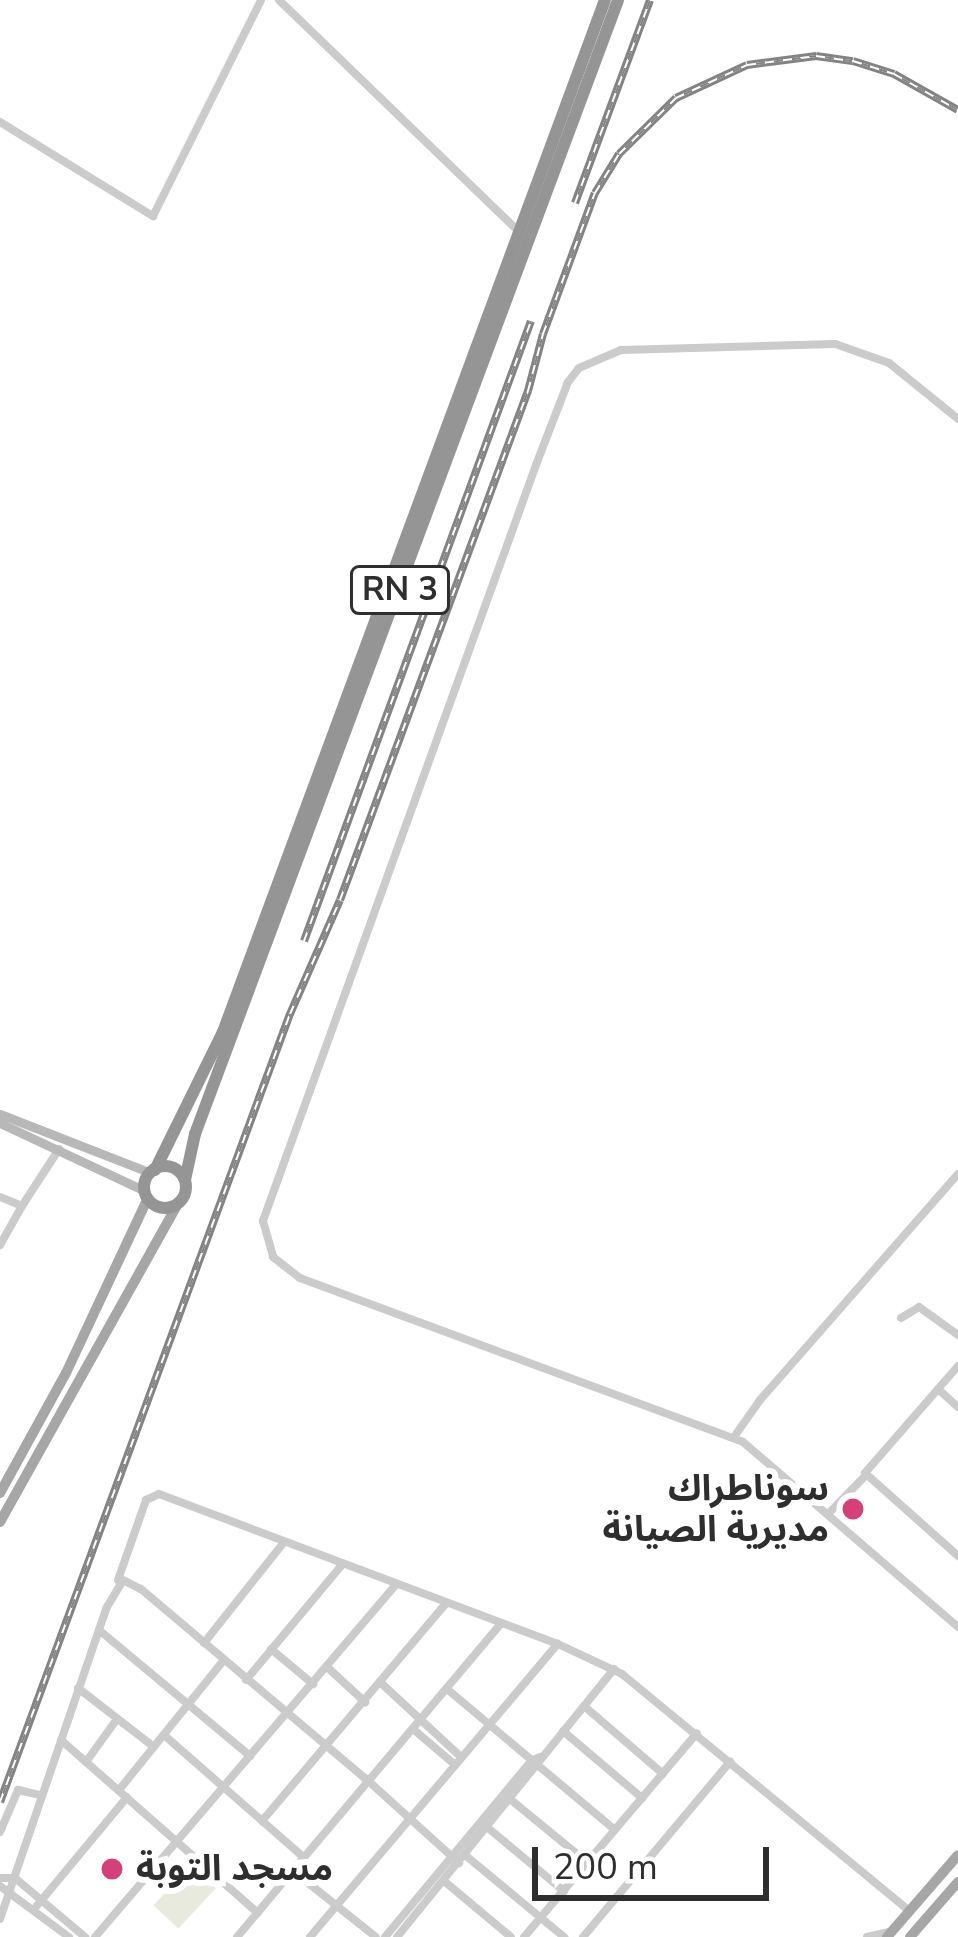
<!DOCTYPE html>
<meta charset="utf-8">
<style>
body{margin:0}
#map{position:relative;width:958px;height:1937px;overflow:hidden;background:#fff;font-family:"Nunito Sans","Noto Sans Arabic",sans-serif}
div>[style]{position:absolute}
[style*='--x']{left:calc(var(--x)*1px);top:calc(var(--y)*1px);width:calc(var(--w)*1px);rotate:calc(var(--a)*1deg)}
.green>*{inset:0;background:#e8eadd;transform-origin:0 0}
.street>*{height:8px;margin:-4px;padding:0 4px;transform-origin:4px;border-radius:4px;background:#cbcbcb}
.secondary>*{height:9px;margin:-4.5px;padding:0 4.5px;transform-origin:4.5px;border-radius:4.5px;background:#b8b8b8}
.primary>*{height:10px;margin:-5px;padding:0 5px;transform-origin:5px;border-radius:5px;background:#a6a6a6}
.highway>*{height:12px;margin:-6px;padding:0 6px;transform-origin:6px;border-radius:6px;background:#959595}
.highway>.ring{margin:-6px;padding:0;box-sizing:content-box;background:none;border:12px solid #959595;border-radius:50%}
.rail>*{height:8px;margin-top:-4px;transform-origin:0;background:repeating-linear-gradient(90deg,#fff 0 9px,#838383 0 18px);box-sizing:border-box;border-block:3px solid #838383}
.dots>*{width:33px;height:33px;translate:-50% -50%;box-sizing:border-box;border:6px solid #fff;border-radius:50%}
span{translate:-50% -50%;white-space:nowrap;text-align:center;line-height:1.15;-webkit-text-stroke:12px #fff;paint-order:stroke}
.shield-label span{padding:3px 9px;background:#fff;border:3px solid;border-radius:9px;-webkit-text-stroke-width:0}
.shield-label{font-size:33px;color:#2e2e2e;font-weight:700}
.poi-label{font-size:36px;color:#2e2e2e;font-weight:700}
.right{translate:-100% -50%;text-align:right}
.left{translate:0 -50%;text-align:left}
.scale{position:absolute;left:532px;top:1847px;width:237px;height:54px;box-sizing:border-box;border:6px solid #2e2e2e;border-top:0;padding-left:15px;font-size:36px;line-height:42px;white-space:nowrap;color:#2e2e2e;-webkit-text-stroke:9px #fff;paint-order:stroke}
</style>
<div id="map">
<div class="green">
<i style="left:191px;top:1865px;width:34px;height:55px;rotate:43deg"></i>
</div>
<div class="street">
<i style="--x:279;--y:0;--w:331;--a:44"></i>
<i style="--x:0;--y:122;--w:180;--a:31.6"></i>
<i style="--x:153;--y:216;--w:241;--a:-63.4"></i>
<i style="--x:958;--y:419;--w:89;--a:-140.9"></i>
<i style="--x:889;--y:363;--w:57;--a:-160.6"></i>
<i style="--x:835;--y:344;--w:214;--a:178.4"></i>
<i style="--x:621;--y:350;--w:46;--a:156.8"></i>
<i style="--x:579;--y:368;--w:18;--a:128"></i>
<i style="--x:568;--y:382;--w:89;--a:111.1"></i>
<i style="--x:536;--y:465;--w:804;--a:109.86"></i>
<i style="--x:263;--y:1221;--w:37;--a:74"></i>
<i style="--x:273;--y:1257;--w:34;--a:38"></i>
<i style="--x:300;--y:1278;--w:472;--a:20.3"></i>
<i style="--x:743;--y:1442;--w:284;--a:40.7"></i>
<i style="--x:0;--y:1197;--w:24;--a:22"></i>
<i style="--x:22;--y:1206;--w:45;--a:119.4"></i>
<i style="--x:22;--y:1206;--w:68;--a:-57"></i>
<i style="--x:901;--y:1318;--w:21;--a:-31"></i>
<i style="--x:919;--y:1307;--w:48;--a:35.7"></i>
<i style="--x:958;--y:1366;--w:142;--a:131"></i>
<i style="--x:865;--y:1473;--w:125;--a:41.7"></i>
<i style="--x:938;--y:1389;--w:27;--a:42"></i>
<i style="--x:734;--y:1437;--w:45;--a:-54.9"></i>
<i style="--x:760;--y:1400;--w:300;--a:-48.8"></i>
<i style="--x:828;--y:1514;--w:54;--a:-45.7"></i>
<i style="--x:118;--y:1580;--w:85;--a:-70.7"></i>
<i style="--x:146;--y:1500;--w:14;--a:-25"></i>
<i style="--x:159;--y:1494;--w:426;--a:20.6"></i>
<i style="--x:558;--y:1644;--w:71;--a:25.1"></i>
<i style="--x:622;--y:1674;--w:372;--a:39.5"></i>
<i style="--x:99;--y:1630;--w:197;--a:39.8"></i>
<i style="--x:204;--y:1643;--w:129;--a:-51.6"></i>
<i style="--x:271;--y:1649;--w:55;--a:39.8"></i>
<i style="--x:327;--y:1667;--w:52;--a:42.6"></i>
<i style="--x:246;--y:1680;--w:148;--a:-50.2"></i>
<i style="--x:381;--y:1683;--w:109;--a:42.8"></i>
<i style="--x:78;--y:1688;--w:96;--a:37.8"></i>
<i style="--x:447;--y:1689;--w:219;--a:40"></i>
<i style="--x:584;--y:1706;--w:104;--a:40.7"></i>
<i style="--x:413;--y:1729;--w:54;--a:40.5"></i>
<i style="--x:563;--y:1731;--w:104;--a:40.3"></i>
<i style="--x:164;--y:1735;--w:184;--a:41.2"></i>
<i style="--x:61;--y:1740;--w:262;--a:41.3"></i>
<i style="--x:86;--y:1762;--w:53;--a:-54.2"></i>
<i style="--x:119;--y:1790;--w:167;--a:-51.1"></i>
<i style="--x:510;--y:1799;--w:101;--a:39.4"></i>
<i style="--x:262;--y:1821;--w:285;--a:-49.8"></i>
<i style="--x:488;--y:1828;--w:99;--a:39.7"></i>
<i style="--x:0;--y:1832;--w:46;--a:-66.8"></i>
<i style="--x:18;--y:1790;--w:23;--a:13"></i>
<i style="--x:465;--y:1855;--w:129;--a:39.6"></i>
<i style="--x:292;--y:1870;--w:107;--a:38.6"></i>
<i style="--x:0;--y:1878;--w:15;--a:0"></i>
<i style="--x:15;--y:1878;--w:92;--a:40.1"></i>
<i style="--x:444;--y:1881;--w:87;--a:39.9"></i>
<i style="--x:0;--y:1886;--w:86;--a:36.5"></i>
<i style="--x:35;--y:1908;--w:144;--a:-50.3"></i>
<i style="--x:0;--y:1919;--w:330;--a:-71.1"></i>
<i style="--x:107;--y:1607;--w:31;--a:-59"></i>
<i style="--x:123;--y:1580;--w:20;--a:27"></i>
<i style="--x:141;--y:1589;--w:293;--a:40.2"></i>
<i style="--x:365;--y:1778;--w:127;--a:42.1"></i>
<i style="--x:95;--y:1937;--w:463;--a:-49.5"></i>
<i style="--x:237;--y:1937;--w:410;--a:-49.9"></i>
<i style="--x:310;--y:1937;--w:384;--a:-49.8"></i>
<i style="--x:385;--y:1937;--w:229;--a:-50.3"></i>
<i style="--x:531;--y:1761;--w:10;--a:-24"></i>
<i style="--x:397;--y:1937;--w:345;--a:-51"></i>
<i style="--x:524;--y:1937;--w:267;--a:-49.7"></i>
<i style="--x:583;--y:1937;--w:229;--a:-50"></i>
<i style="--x:867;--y:1937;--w:26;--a:-13"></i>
</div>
<div class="secondary">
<i style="--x:0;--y:1114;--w:162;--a:21.3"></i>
<i style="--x:0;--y:1123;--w:160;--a:25.1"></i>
</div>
<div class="primary">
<i style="--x:0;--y:1493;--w:137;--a:-61.2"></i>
<i style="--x:66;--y:1373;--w:193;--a:-64.9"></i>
<i style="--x:0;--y:1522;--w:364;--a:-60.8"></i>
<i style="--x:887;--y:1937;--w:108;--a:-49.1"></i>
<i style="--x:910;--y:1937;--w:73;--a:-48.9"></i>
</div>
<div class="highway">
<i class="ring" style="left:144px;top:1166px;width:30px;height:30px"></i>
<i style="--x:155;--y:1170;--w:154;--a:-63.8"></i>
<i style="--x:223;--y:1032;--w:1100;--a:-69.69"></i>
<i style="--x:185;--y:1180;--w:47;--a:-77.7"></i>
<i style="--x:195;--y:1134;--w:1210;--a:-69.54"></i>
</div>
<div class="rail">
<i style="--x:575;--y:203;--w:216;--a:-69.7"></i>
<i style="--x:304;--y:941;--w:660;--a:-69.89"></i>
<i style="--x:0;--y:1802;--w:840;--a:-69.8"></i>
<i style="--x:290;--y:1014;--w:124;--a:-66.3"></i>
<i style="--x:340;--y:900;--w:543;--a:-69.73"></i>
<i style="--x:528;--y:391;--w:59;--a:-75.3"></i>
<i style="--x:543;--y:334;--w:150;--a:-69.8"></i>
<i style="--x:595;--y:193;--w:46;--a:-58.4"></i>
<i style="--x:619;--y:154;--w:80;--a:-44.5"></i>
<i style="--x:676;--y:98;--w:78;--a:-24.9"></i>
<i style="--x:747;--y:65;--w:70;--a:-7.4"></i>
<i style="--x:816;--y:56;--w:37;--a:8"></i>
<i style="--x:853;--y:61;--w:43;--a:17.6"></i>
<i style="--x:894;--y:74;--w:73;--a:29.4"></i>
</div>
<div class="dots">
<i style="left:853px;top:1509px;background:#d64078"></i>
<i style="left:112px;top:1869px;background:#d64078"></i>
</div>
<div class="shield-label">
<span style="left:400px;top:590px">RN 3</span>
</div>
<div class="poi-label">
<span class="right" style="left:829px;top:1509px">سوناطراك<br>مديرية الصيانة</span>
<span class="left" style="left:136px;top:1869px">مسجد التوبة</span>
</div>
<div class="scale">200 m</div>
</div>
